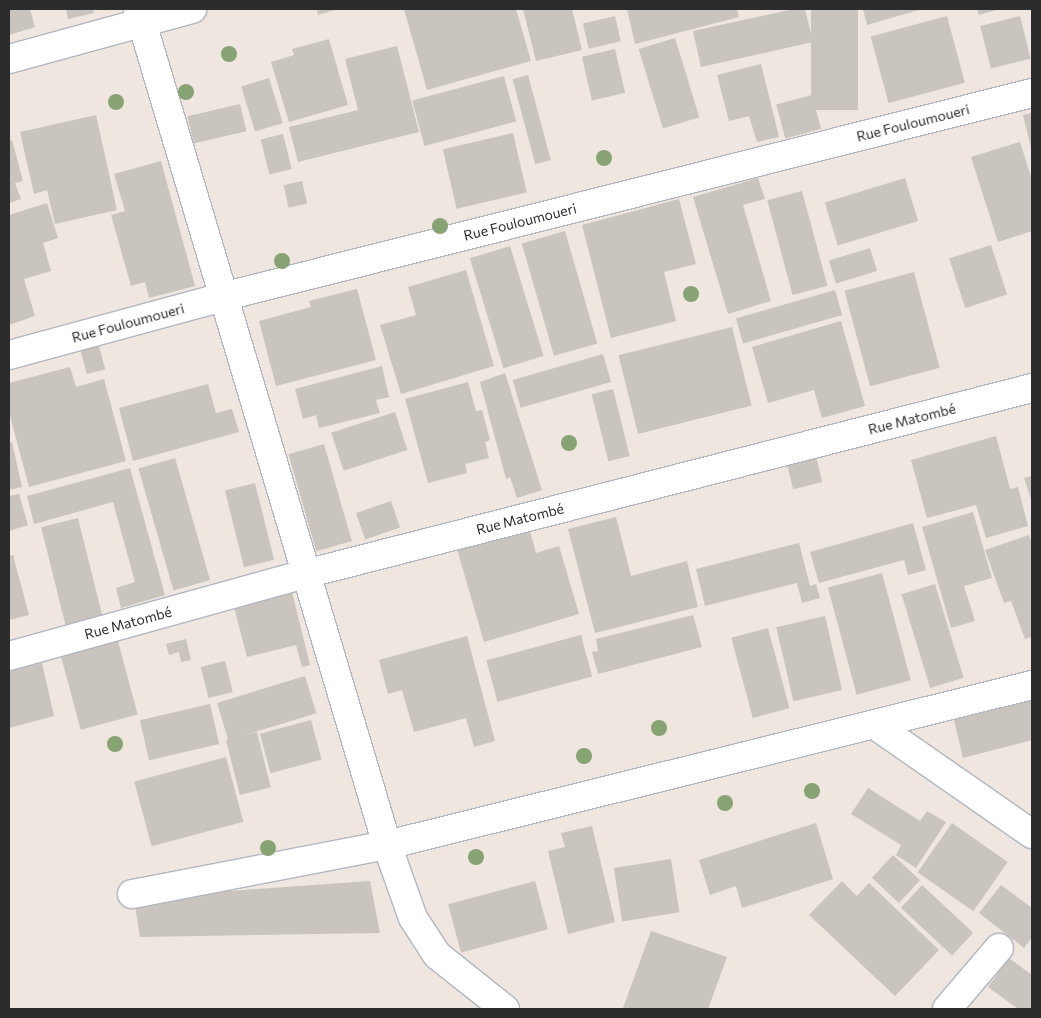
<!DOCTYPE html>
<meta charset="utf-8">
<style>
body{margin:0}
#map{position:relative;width:1041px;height:1018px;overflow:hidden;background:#eee6df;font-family:Commissioner,sans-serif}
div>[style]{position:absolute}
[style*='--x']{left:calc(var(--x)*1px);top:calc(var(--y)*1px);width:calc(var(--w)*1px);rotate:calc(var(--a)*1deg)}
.building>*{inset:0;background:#c9c4bd;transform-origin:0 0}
.roads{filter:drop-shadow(1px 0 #b2b6c0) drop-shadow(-1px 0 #b2b6c0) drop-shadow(0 1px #b2b6c0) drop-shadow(0 -1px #b2b6c0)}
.minor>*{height:28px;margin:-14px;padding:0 14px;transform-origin:14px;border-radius:14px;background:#fff}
.trees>*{width:16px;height:16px;margin:-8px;border-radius:50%;background:#87a273}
span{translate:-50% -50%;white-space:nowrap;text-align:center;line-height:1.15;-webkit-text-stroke:5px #fff;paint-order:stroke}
.street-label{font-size:14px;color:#2c2c2c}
.frame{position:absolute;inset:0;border:10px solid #2c2c2c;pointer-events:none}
</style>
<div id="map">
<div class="building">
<i style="clip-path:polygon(9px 9px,30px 9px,35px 27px,9px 35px)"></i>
<i style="clip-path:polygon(66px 9px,93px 9px,94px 13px,68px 19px)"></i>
<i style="clip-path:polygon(317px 9px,338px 9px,318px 15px)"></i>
<i style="clip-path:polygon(404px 9px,516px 9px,531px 61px,427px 90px)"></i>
<i style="clip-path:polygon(523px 9px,572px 9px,582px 50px,536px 61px)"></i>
<i style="clip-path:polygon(627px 9px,737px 9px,739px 17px,635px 44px)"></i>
<i style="clip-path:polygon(794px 9px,805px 9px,813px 42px,701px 67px,693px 31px)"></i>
<i style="left:811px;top:9px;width:47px;height:101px"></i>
<i style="clip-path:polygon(863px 9px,922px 9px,867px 25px)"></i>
<i style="clip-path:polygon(977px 9px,1000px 9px,979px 15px)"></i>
<i style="left:615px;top:16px;width:26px;height:33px;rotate:77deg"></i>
<i style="left:947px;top:16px;width:69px;height:79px;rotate:75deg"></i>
<i style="left:1020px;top:16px;width:44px;height:41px;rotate:76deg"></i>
<i style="left:675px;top:38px;width:83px;height:38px;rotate:73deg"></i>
<i style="clip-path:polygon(329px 39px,348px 105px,289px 122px,271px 62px,294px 55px,292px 49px)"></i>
<i style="clip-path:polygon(397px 46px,419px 132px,298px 162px,289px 127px,358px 110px,345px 59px)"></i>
<i style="left:615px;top:49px;width:45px;height:34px;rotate:77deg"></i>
<i style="clip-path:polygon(761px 64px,779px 137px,757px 142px,749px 116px,729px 121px,717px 75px)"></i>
<i style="left:528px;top:75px;width:88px;height:16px;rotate:75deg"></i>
<i style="left:504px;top:76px;width:47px;height:95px;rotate:75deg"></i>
<i style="left:269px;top:78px;width:47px;height:29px;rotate:73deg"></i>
<i style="left:812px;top:95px;width:35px;height:37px;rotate:75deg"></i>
<i style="left:240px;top:104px;width:28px;height:54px;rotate:77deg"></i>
<i style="clip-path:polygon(1032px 113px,1032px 152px,1023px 115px)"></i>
<i style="clip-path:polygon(96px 115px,117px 210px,55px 224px,47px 190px,34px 194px,20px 132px)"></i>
<i style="left:513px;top:133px;width:61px;height:72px;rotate:77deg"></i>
<i style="left:283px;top:134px;width:36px;height:23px;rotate:76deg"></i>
<i style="clip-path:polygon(12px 140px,23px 181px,15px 183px,21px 199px,9px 203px,9px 141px)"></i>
<i style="clip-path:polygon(1020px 142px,1032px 180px,1032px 231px,998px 242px,971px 157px)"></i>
<i style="clip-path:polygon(161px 161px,195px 286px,149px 298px,145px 282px,131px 286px,111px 215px,125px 211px,114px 174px)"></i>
<i style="clip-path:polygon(758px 178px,765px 199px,743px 205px,771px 301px,728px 314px,693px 197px)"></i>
<i style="left:905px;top:178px;width:45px;height:84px;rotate:73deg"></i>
<i style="left:302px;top:181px;width:23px;height:19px;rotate:77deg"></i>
<i style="left:802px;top:191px;width:98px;height:36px;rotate:75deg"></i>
<i style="clip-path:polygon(679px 199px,696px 264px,664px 272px,676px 321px,611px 338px,582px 225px)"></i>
<i style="clip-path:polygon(47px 203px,58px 238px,43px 243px,51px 271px,24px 279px,35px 316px,9px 325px,9px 215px)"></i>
<i style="left:565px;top:231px;width:117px;height:45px;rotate:74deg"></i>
<i style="left:991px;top:245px;width:52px;height:44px;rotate:72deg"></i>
<i style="left:510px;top:246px;width:115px;height:42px;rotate:73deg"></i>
<i style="left:870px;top:248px;width:24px;height:43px;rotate:73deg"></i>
<i style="clip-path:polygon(466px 270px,494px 366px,401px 394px,380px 325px,416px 315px,408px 287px)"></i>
<i style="left:914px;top:272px;width:99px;height:72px;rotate:75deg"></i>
<i style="clip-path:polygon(357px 289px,376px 360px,276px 386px,259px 321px,311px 307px,309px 301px)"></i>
<i style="left:835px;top:290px;width:26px;height:103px;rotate:74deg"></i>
<i style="clip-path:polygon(841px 321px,865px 406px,822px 418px,814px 390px,768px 403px,752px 347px)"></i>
<i style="left:732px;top:327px;width:81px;height:117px;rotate:76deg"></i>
<i style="left:99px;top:346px;width:24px;height:19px;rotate:75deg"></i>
<i style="left:603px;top:354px;width:29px;height:94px;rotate:74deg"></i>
<i style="clip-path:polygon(382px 366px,389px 397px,376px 400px,380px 413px,319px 428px,316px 415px,303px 419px,295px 389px)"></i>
<i style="clip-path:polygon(70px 367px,76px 387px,104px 379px,126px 461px,29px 487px,9px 412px,9px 383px)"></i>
<i style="clip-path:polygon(505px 373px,542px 490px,517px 498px,510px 477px,506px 479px,480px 382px)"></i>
<i style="clip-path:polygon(468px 382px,476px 411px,482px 410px,490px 440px,485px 442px,489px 458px,465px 464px,467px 473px,428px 483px,405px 399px)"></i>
<i style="clip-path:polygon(208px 384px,216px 413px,232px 409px,239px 432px,133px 461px,119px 408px)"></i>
<i style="left:613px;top:389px;width:69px;height:22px;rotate:76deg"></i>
<i style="left:395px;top:412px;width:40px;height:67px;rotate:72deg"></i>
<i style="clip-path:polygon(996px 436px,1010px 489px,1018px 487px,1028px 526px,986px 538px,976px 505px,927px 518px,911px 460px)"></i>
<i style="clip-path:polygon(12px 442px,22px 487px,9px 490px,9px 443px)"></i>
<i style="left:324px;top:444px;width:101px;height:37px;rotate:74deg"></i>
<i style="left:815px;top:453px;width:30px;height:30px;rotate:76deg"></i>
<i style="left:175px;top:458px;width:127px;height:38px;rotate:74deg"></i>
<i style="clip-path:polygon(130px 468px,165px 595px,121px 608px,116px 588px,135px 582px,113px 502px,34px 524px,27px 496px)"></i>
<i style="clip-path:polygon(1032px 476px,1032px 502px,1024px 478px)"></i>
<i style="left:255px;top:483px;width:79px;height:31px;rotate:76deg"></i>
<i style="clip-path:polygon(19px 494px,28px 525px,9px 531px,9px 496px)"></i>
<i style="left:391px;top:501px;width:28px;height:37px;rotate:71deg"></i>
<i style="clip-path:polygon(973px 512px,992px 578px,964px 586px,975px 621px,951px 628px,922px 527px)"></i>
<i style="clip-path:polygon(616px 517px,631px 576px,687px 561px,698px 607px,595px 633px,568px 529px)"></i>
<i style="left:78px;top:518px;width:101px;height:38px;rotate:76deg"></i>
<i style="clip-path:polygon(913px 523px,926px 570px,908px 575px,904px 560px,819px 583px,810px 552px)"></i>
<i style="clip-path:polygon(529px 528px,536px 553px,559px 546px,579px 614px,484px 642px,457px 549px)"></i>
<i style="clip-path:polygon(1029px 535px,1032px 544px,1032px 637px,1025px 639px,1011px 601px,1004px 603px,985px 550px)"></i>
<i style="clip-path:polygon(799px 543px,810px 586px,816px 584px,820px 598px,802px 603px,797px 583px,705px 606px,696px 569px)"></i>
<i style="clip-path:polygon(13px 555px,29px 615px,9px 620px,9px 556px)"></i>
<i style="left:882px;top:573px;width:111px;height:56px;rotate:75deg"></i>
<i style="left:935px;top:584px;width:98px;height:35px;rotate:73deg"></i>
<i style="clip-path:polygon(292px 592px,310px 665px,302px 667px,296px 645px,247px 657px,234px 607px)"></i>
<i style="clip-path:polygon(693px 615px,702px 647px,598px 674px,592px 652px,598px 651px,596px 639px)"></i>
<i style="left:825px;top:616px;width:76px;height:50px;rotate:77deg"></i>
<i style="left:768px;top:628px;width:83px;height:38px;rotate:75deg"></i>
<i style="left:581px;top:635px;width:43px;height:98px;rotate:75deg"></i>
<i style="clip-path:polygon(467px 636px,495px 741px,474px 747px,466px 718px,414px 732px,402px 690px,388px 694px,379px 660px)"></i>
<i style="clip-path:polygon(186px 639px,191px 660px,181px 662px,179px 652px,169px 655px,166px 644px)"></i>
<i style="left:118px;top:641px;width:76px;height:59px;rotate:75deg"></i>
<i style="left:225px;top:661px;width:32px;height:25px;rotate:76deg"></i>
<i style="clip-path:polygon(42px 663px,54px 716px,9px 728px,9px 671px)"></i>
<i style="left:305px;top:676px;width:39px;height:92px;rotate:73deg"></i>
<i style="clip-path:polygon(1032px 699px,1032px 740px,963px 758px,954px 720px)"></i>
<i style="left:210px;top:704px;width:41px;height:72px;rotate:77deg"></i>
<i style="left:311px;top:720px;width:41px;height:53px;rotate:75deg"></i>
<i style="left:257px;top:732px;width:57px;height:32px;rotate:76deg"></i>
<i style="left:226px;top:757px;width:67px;height:95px;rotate:75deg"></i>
<i style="clip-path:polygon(868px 788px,920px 821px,927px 811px,946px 822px,916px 868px,896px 855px,901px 845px,851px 814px)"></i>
<i style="clip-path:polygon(816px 823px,833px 879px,742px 908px,736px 886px,710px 895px,699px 860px)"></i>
<i style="left:952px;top:823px;width:68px;height:60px;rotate:35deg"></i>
<i style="clip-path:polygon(592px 826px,615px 922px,568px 934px,548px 851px,565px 847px,561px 833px)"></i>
<i style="left:893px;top:855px;width:37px;height:31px;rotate:43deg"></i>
<i style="left:671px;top:859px;width:54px;height:58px;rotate:81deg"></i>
<i style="clip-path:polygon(370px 881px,380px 933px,140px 937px,134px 900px,224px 882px,229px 891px)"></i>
<i style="left:535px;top:881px;width:50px;height:90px;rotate:75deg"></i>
<i style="clip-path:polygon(842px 881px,857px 896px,869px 883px,939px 950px,895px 996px,809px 915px)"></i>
<i style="left:922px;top:885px;width:70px;height:31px;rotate:43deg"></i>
<i style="clip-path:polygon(1001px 885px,1032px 908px,1032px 937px,1024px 948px,979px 913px)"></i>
<i style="clip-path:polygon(651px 931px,727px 957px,708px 1009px,623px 1008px)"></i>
<i style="clip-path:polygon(1009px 958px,1032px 975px,1032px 1009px,1018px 1009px,988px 987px)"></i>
</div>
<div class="roads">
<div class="minor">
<i style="--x:138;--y:9;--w:872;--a:73.41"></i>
<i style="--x:387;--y:845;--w:77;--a:70.4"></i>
<i style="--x:413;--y:918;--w:44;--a:57"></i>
<i style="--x:437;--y:955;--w:87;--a:38.5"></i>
<i style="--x:9;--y:59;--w:190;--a:-15.3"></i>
<i style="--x:9;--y:355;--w:221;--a:-15.2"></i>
<i style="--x:222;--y:297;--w:835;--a:-14.14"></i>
<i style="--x:9;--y:656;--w:307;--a:-15.5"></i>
<i style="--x:305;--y:574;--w:750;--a:-14.35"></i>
<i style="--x:875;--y:725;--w:191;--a:34.8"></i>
<i style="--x:132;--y:894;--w:260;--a:-10.9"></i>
<i style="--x:387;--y:845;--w:665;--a:-13.93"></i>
<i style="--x:947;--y:1009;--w:80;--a:-49.6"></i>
</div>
</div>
<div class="trees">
<i style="left:229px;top:54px"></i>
<i style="left:186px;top:92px"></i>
<i style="left:116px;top:102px"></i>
<i style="left:604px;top:158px"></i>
<i style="left:440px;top:226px"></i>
<i style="left:282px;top:261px"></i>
<i style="left:691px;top:294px"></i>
<i style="left:569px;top:443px"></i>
<i style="left:659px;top:728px"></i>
<i style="left:115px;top:744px"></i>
<i style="left:584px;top:756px"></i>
<i style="left:812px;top:791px"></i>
<i style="left:725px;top:803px"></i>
<i style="left:268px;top:848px"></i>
<i style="left:476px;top:857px"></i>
</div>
<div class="street-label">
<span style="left:913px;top:123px;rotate:-14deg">Rue Fouloumoueri</span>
<span style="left:520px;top:222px;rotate:-14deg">Rue Fouloumoueri</span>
<span style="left:128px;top:323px;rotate:-15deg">Rue Fouloumoueri</span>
<span style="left:912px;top:419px;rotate:-14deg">Rue Matombé</span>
<span style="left:520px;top:519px;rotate:-14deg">Rue Matombé</span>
<span style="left:128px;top:623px;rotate:-15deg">Rue Matombé</span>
</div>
<div class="frame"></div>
</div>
